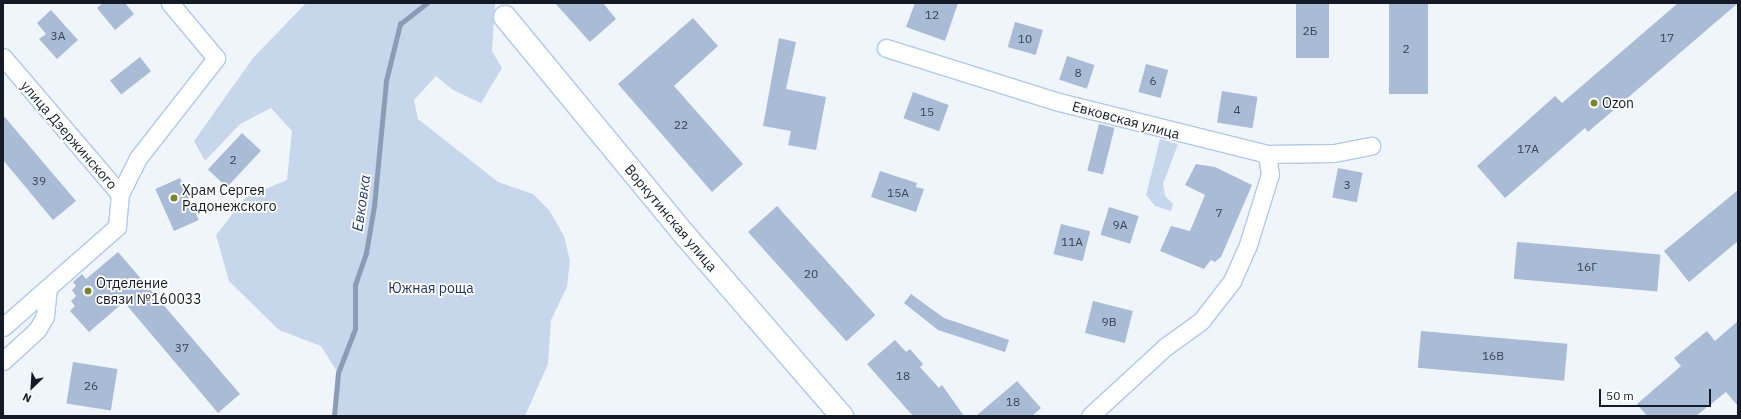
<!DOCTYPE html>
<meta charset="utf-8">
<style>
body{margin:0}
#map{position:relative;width:1741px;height:419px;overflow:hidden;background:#f0f5fb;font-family:"IBM Plex Sans",sans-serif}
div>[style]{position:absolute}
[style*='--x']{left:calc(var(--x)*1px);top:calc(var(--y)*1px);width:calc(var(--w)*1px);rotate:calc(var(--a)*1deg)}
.green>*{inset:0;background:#c8d6eb}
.stream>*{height:4.5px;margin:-2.25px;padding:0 2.25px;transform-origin:2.25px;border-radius:2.25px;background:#8c9cb6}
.building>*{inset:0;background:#aabbd6;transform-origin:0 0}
.roads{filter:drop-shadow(1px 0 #b3c8e7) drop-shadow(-1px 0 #b3c8e7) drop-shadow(0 1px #b3c8e7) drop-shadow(0 -1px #b3c8e7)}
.street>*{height:17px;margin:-8.5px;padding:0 8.5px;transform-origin:8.5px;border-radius:8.5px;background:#fff}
.secondary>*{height:22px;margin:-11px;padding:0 11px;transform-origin:11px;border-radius:11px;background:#fff}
.dots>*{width:11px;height:11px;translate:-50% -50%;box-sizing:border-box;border:2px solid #fff;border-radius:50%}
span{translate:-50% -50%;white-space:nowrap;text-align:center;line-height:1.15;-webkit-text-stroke:3.5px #fff;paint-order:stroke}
.number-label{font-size:12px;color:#3a4353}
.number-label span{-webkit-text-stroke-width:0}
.poi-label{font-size:14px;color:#141b27}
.left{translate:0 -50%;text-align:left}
.street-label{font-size:14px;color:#141b27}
.park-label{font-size:14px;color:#1d3359}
.water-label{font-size:15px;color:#253d63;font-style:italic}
.frame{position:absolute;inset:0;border:4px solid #141b27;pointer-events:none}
.north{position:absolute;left:12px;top:367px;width:40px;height:40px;-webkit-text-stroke:3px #fff;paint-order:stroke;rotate:205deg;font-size:11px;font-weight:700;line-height:16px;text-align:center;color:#141b27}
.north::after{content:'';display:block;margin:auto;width:14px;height:18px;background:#141b27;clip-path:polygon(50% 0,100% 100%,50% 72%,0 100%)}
.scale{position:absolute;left:1599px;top:389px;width:112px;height:18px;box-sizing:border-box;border:2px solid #141b27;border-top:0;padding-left:5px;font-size:12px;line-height:14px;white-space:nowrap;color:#141b27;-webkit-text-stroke:3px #fff;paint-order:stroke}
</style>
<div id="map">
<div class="green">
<i style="clip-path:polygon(306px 3px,495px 3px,492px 51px,502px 68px,481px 103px,453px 90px,436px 76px,414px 100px,418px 119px,498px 182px,533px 194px,549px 210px,564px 236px,570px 261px,567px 287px,551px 320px,548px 364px,525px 416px,334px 416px,338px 373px,321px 346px,279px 330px,229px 281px,216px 235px,246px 197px,287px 180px,292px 131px,271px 108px,240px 124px,205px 161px,194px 141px,253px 58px)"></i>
<i style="clip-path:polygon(1160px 139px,1178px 144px,1163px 184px,1165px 196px,1173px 204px,1171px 211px,1155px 206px,1146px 195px)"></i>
</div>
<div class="stream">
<i style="--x:334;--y:416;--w:43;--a:-84.7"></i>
<i style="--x:338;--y:373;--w:47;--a:-68.9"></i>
<i style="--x:355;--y:329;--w:44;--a:-90"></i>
<i style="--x:355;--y:285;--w:34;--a:-71"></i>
<i style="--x:366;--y:253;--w:48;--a:-80.3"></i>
<i style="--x:374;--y:206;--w:126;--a:-84.5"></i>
<i style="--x:386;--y:81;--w:59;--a:-76.2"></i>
<i style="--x:400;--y:24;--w:34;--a:-38"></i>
</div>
<div class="building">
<i style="clip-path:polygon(103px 3px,125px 3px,134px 14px,115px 30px,97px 8px)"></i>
<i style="clip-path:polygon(555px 3px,603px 3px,616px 19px,590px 42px)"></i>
<i style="clip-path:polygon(915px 3px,958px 3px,945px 41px,906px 27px)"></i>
<i style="left:1296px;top:3px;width:33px;height:55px"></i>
<i style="left:1389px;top:3px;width:39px;height:91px"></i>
<i style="clip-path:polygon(1678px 3px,1738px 3px,1588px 132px,1585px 128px,1505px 198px,1477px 166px,1555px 96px,1562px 103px)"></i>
<i style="clip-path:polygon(51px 10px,78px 40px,57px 59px,39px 39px,46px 34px,37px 23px)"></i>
<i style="clip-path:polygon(693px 18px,718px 46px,674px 86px,743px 164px,712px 192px,618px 84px)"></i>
<i style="left:1015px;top:22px;width:29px;height:26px;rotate:16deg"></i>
<i style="clip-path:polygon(779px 38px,796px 42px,786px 89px,826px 97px,816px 150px,788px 145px,791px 131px,763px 126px)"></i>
<i style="left:1067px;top:56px;width:29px;height:25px;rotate:18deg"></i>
<i style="left:140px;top:57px;width:18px;height:38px;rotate:52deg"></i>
<i style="left:1146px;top:64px;width:23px;height:29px;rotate:15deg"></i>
<i style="left:1222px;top:91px;width:36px;height:32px;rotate:9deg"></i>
<i style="left:913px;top:92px;width:38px;height:28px;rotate:20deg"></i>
<i style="clip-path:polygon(3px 115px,76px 201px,53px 220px,3px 160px)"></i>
<i style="left:1099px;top:124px;width:16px;height:48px;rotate:14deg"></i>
<i style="left:242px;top:133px;width:26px;height:50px;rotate:43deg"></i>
<i style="clip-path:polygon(1196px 164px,1215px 167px,1252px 185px,1221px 257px,1215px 262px,1211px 260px,1204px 269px,1160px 251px,1171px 226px,1190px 231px,1205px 195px,1185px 185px)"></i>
<i style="left:1338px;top:168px;width:25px;height:30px;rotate:11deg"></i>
<i style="clip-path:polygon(880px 171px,917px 183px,916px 187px,924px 189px,916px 212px,871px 197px)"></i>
<i style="left:180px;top:178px;width:46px;height:27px;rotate:66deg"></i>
<i style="clip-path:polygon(1738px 190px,1738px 241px,1689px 282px,1664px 251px)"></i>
<i style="left:777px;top:206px;width:147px;height:39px;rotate:48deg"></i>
<i style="left:1109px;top:207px;width:31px;height:29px;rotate:17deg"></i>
<i style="left:1061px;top:224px;width:30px;height:31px;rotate:14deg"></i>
<i style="left:1517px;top:242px;width:144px;height:37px;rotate:5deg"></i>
<i style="clip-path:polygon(118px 252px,240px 394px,218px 413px,124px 302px,89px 332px,70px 311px,75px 306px,71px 301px,76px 296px,72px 290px,76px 286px,73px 282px,82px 274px,86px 279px)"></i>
<i style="clip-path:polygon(911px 294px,944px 318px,1009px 340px,1005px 352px,938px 330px,904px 303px)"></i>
<i style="left:1093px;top:301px;width:41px;height:33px;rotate:14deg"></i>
<i style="clip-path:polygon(1738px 321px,1738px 406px,1726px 392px,1696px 416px,1647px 416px,1637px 404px,1681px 366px,1674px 358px,1707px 331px,1715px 341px)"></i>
<i style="left:1421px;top:331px;width:147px;height:37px;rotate:5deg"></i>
<i style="clip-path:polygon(895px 340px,906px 352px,910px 349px,923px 364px,920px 367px,939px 388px,942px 385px,964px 416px,913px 416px,867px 364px)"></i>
<i style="left:73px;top:362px;width:45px;height:42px;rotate:9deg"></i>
<i style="clip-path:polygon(1017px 381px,1041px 408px,1032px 416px,976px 416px)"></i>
</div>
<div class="roads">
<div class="street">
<i style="--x:886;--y:48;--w:177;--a:17.4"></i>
<i style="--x:1055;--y:101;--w:219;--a:14"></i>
<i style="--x:1267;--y:154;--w:67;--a:-0.9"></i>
<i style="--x:1334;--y:153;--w:38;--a:-11"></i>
<i style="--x:3;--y:57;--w:180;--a:49.5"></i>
<i style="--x:3;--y:327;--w:152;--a:-41.3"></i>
<i style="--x:117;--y:227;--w:33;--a:-85"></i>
<i style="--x:120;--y:194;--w:40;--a:-63.4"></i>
<i style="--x:138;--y:158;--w:127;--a:-52"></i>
<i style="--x:216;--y:58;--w:72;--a:-129.9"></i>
<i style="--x:3;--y:361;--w:46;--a:-42.4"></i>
<i style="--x:37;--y:330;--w:16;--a:-60"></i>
<i style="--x:45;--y:316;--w:28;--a:-84"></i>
<i style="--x:1090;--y:416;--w:102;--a:-42.6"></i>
<i style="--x:1165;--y:347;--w:44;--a:-35.8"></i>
<i style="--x:1201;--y:321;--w:51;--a:-52.2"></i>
<i style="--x:1232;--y:281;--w:39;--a:-66"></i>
<i style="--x:1248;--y:245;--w:74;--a:-72.8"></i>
<i style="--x:1270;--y:174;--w:20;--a:-99"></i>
</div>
<div class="secondary">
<i style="--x:505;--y:17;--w:283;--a:50.5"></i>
<i style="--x:685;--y:235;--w:240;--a:49.1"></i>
</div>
</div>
<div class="dots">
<i style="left:1594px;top:103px;background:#7a8531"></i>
<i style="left:174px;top:198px;background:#7a8531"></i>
<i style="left:88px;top:291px;background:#7a8531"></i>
</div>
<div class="number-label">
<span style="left:932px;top:15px">12</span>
<span style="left:1310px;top:31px">2Б</span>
<span style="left:58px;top:36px">3А</span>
<span style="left:1667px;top:38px">17</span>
<span style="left:1025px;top:39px">10</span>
<span style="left:1406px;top:49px">2</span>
<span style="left:1078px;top:73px">8</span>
<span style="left:1153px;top:81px">6</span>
<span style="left:1237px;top:110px">4</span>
<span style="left:927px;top:112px">15</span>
<span style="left:681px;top:125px">22</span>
<span style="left:1528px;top:149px">17А</span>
<span style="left:233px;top:160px">2</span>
<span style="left:39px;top:181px">39</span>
<span style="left:1347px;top:185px">3</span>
<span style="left:898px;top:193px">15А</span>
<span style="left:1219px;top:213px">7</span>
<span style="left:1120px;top:225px">9А</span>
<span style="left:1072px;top:242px">11А</span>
<span style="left:1587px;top:267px">16Г</span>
<span style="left:811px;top:274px">20</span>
<span style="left:1109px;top:322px">9В</span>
<span style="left:182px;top:348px">37</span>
<span style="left:1493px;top:356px">16В</span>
<span style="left:903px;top:376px">18</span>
<span style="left:91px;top:386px">26</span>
<span style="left:1013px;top:402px">18</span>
</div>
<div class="poi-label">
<span class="left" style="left:1602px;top:103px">Ozon</span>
<span class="left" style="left:182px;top:198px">Храм Сергея<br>Радонежского</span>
<span class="left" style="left:96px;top:291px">Отделение<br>связи №160033</span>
</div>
<div class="street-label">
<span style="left:1126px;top:120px;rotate:15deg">Евковская улица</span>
<span style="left:69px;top:135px;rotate:49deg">улица Дзержинского</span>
<span style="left:671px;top:218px;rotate:50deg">Воркутинская улица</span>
</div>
<div class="park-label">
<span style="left:431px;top:288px">Южная роща</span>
</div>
<div class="water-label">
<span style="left:361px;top:203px;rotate:-82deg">Евковка</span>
</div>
<div class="frame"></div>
<div class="north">N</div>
<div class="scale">50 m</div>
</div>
